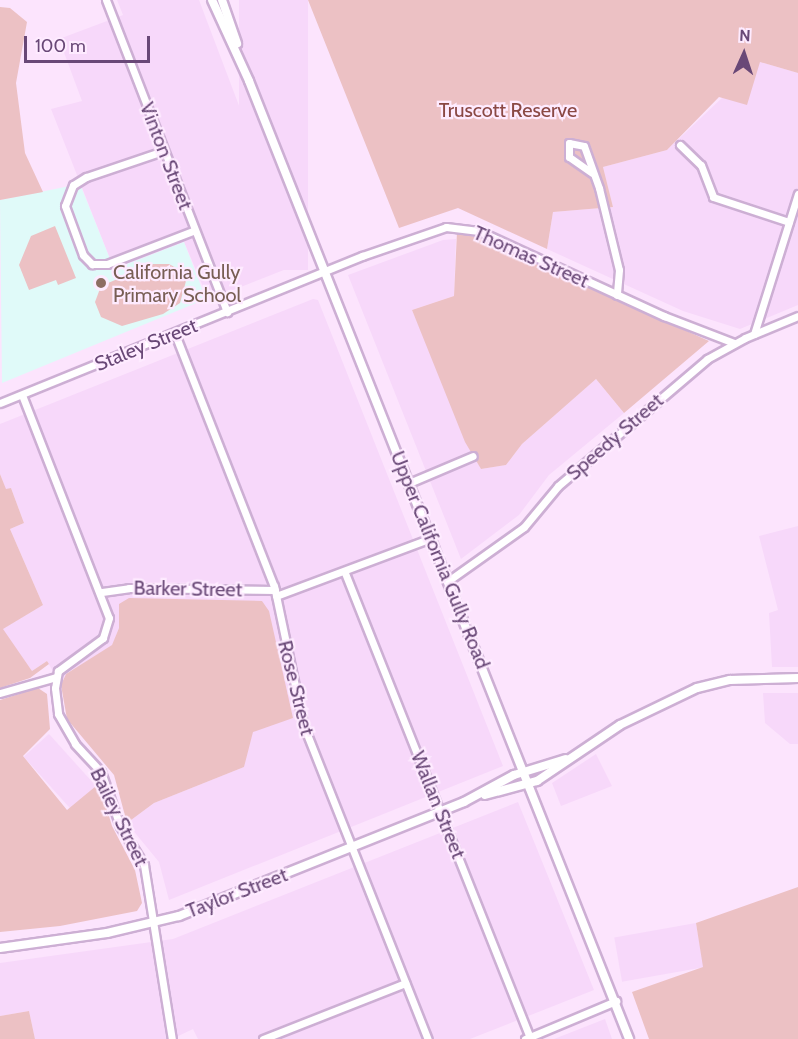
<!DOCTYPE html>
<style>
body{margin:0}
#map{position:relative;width:798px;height:1039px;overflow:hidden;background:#fce4fd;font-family:Cabin,sans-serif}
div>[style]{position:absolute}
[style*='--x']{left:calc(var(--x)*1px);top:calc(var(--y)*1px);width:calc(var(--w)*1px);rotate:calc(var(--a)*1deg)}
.residential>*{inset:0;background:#f7d8fa;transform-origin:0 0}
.education>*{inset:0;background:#e0faf9}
.green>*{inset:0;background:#ecc1c4}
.roads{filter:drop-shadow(2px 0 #cdafd4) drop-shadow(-2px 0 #cdafd4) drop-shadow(0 2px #cdafd4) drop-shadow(0 -2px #cdafd4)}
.minor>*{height:7px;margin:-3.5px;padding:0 3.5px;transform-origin:3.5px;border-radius:3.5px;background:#fff}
.tertiary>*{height:8px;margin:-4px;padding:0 4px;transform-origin:4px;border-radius:4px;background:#fff}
.dots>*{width:16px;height:16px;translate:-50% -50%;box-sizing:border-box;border:3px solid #feebff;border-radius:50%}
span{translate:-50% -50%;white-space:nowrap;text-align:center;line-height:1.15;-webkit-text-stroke:4.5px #feebff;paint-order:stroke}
.park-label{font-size:20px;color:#8a4844}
.street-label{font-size:20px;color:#694877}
.education-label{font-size:20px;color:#785e54}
.left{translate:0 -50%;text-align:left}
.north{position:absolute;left:714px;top:24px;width:60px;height:60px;-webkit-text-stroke:4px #feebff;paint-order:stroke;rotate:3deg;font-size:16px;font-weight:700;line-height:24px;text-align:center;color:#694877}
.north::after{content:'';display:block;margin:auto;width:21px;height:27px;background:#694877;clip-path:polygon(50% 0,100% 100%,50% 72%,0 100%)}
.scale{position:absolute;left:24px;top:36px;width:126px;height:27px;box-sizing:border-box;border:3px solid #694877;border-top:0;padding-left:8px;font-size:18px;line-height:21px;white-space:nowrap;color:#694877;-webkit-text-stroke:4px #feebff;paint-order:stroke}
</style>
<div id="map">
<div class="residential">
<i style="clip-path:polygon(117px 0,199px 0,299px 264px,205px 301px,207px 296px,184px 242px,114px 269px,51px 109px,82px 101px,59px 39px,123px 15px)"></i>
<i style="left:239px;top:0;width:69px;height:270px"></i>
<i style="clip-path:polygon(760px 62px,798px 73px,798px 305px,740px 329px,683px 311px,547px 249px,553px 212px,613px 207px,603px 167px,667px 150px)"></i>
<i style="clip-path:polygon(456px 239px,454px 296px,412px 310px,481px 469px,506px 465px,522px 444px,596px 379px,624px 413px,549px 475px,519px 515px,461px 559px,348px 275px,443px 240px)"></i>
<i style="clip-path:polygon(313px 299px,318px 300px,503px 766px,169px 900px,159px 862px,127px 823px,154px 803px,244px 767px,119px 604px,119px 628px,112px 646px,66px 674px,61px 685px,47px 661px,32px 671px,2px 629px,43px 605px,10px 529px,24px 523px,11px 488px,6px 490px,0 474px,0 424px)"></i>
<i style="clip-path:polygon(798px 526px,798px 667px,772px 667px,769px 613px,778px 610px,759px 536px)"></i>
<i style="clip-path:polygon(763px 693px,798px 693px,798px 744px,790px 744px,765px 723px)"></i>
<i style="left:49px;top:734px;width:70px;height:34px;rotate:48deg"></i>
<i style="clip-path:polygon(596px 754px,612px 786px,561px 806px,552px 783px)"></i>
<i style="clip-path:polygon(518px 802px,594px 990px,470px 1039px,198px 1039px,193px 1029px,172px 1039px,35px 1039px,29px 1011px,0 1016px,0 963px,173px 939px)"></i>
<i style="left:696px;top:923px;width:45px;height:83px;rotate:80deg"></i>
<i style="clip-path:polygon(605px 1019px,612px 1039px,554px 1039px)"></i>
</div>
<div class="education">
<i style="clip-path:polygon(80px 184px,114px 269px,184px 242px,206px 299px,2px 383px,0 200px)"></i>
</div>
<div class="green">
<i style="clip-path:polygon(308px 0,798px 0,798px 73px,760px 62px,747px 105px,719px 97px,667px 150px,603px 167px,613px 207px,553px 212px,547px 249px,458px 208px,399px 228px)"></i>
<i style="clip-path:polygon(0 7px,10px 8px,27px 22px,16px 83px,25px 153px,43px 192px,0 200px)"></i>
<i style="clip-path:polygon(55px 226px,76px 278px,58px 285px,56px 280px,29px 290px,19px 265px,31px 236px)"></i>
<i style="clip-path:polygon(457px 232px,478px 238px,709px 341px,624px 413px,596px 379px,522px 444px,506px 465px,481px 469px,465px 442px,412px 310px,454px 296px)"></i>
<i style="clip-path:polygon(153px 264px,169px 264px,180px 270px,186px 281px,180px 303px,163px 314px,122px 326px,101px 317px,95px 302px,101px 286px)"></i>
<i style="clip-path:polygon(0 474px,6px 489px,11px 488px,24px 523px,10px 529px,43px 605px,3px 629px,32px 671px,47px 661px,49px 664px,30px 678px,0 688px)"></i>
<i style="clip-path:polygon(129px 598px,262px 601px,269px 611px,293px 718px,253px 732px,244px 767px,154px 803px,127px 823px,114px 775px,67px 719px,61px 685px,66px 674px,112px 645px,119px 628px,119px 604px)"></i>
<i style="clip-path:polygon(38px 688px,47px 694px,50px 729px,23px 756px,67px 810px,96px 786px,102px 793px,112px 826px,135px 870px,142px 903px,137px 911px,60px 926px,0 932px,0 700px)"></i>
<i style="clip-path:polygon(798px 887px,798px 1039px,649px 1039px,632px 992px,703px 967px,696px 923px)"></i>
<i style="clip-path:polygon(29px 1011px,35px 1039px,0 1039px,0 1016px)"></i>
</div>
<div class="roads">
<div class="minor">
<i style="--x:106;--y:0;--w:335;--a:68.8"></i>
<i style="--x:680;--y:145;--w:29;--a:44"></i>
<i style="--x:701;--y:165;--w:34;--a:69"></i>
<i style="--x:713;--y:197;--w:80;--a:18.2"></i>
<i style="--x:163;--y:151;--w:81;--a:161.3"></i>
<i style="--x:86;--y:177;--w:15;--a:148"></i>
<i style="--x:73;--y:185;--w:22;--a:111"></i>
<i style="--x:65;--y:206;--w:52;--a:69.8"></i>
<i style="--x:83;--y:255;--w:13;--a:45"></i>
<i style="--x:92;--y:264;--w:15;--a:0"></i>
<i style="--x:107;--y:264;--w:94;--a:-21.1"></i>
<i style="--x:592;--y:173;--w:28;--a:-145"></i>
<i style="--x:569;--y:157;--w:14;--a:-90"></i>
<i style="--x:569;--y:143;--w:15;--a:11"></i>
<i style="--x:584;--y:146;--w:45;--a:70.3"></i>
<i style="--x:599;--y:188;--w:84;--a:76.3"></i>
<i style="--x:619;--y:270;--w:25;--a:95"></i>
<i style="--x:175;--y:334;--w:271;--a:68.6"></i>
<i style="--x:274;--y:586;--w:141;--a:78.1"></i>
<i style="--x:303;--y:724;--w:339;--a:68.4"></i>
<i style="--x:754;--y:334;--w:147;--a:-72.6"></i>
<i style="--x:22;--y:395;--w:239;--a:68.7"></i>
<i style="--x:109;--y:618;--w:21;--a:107"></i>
<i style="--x:103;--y:638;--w:56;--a:143.7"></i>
<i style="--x:58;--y:671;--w:17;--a:100"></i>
<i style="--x:55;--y:688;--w:26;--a:83"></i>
<i style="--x:58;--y:714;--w:34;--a:60"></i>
<i style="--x:75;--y:744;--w:38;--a:47"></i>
<i style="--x:101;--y:772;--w:57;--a:70.6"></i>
<i style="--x:120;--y:826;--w:46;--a:58.4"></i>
<i style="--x:144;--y:865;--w:176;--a:80.9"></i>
<i style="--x:0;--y:403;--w:391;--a:-22.1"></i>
<i style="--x:362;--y:256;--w:89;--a:-19"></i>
<i style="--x:446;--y:227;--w:33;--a:7"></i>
<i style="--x:479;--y:231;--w:204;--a:24.7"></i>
<i style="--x:664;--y:316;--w:75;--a:21.1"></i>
<i style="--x:409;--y:483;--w:69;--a:-22.9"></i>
<i style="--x:345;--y:573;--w:500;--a:68.3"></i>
<i style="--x:448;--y:581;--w:93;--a:-35.4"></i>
<i style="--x:524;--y:527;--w:53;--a:-50.3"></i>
<i style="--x:558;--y:486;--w:196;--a:-40.4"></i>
<i style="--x:707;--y:359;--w:43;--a:-28.9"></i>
<i style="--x:745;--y:338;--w:57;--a:-22.5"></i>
<i style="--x:102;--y:592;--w:27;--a:-8"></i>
<i style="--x:129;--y:588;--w:146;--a:0.8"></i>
<i style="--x:276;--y:596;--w:165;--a:-20.5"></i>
<i style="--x:0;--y:693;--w:58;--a:-15.9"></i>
<i style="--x:263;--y:1039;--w:153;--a:-21.5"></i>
<i style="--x:525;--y:1039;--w:99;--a:-22.7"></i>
</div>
<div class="tertiary">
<i style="--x:212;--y:0;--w:89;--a:65.4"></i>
<i style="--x:249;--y:81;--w:1031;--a:68.36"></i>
<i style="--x:222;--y:0;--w:46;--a:70.8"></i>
<i style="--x:485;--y:795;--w:54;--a:-15.1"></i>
<i style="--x:537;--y:781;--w:100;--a:-34"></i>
<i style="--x:620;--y:725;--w:85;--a:-25.7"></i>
<i style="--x:697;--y:688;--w:34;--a:-14"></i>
<i style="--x:730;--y:680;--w:68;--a:-1.7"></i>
<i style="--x:0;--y:948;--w:108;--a:-8"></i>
<i style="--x:107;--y:933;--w:74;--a:-13.3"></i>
<i style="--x:179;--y:916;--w:307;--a:-21.8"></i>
<i style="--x:464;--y:802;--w:57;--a:-28.4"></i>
<i style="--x:514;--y:775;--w:54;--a:-17.1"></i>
</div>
</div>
<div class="dots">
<i style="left:101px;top:283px;background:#8d6e63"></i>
</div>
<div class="park-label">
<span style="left:508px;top:110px">Truscott Reserve</span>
</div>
<div class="street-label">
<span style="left:166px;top:156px;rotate:69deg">Vinton Street</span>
<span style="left:531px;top:257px;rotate:24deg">Thomas Street</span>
<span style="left:146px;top:345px;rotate:-22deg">Staley Street</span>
<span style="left:615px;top:437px;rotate:-41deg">Speedy Street</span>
<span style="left:440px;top:560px;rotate:68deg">Upper California Gully Road</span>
<span style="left:188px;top:589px;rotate:1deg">Barker Street</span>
<span style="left:296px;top:688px;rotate:76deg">Rose Street</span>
<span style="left:438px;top:805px;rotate:68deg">Wallan Street</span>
<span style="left:119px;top:817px;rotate:64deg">Bailey Street</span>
<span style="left:237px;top:893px;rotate:-21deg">Taylor Street</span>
</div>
<div class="education-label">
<span class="left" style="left:113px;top:284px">California Gully<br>Primary School</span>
</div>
<div class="north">N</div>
<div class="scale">100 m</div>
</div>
